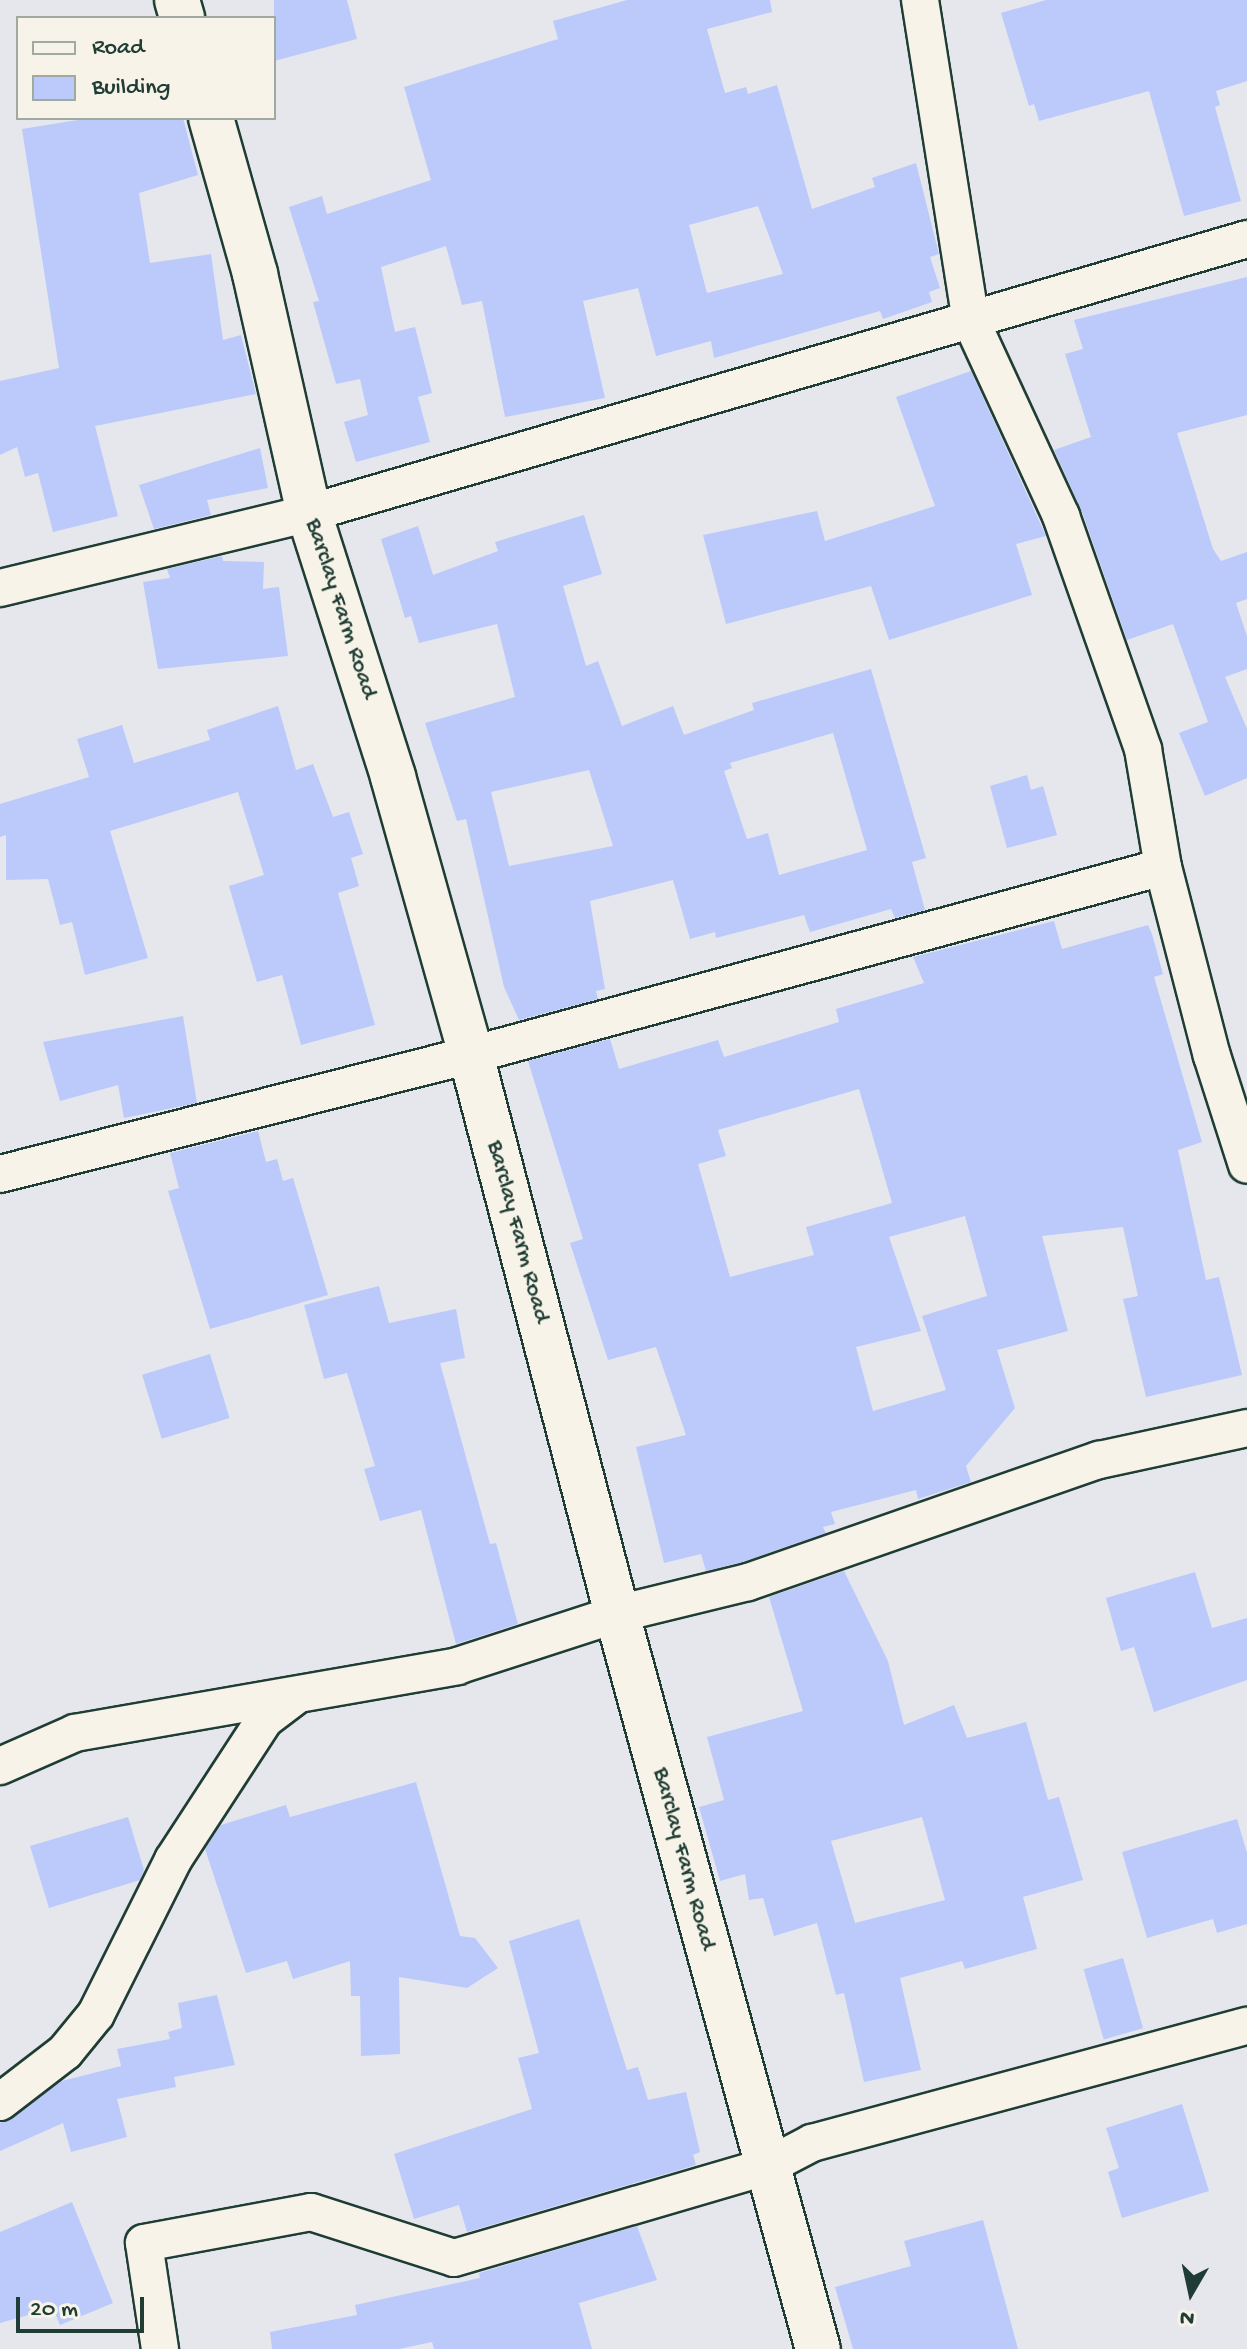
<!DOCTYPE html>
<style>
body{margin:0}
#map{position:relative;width:1247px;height:2349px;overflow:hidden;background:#e5e7ed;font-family:"Gochi Hand",sans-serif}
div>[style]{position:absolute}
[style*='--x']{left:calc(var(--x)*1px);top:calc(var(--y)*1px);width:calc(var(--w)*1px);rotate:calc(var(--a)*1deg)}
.building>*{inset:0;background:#bbcafa;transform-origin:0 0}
.roads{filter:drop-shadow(2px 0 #1f3d34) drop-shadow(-2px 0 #1f3d34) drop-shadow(0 2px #1f3d34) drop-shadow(0 -2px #1f3d34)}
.minor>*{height:36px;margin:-18px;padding:0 18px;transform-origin:18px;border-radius:18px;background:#f7f3e8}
.tertiary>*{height:44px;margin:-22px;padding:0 22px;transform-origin:22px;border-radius:22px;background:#f7f3e8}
span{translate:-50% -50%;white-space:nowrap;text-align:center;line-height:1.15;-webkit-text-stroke:6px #f7f3e8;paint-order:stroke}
.street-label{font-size:24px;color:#1f3d34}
.legend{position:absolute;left:16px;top:16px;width:260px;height:104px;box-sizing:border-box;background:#f7f3e8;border:2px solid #a1aaa0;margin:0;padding:10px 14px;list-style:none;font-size:24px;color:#1f3d34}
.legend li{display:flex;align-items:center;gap:16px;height:40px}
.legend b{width:40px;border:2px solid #a1aaa0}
.north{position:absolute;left:1151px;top:2253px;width:80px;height:80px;-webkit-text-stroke:6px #f7f3e8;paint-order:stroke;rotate:189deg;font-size:22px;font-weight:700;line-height:32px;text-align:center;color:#1f3d34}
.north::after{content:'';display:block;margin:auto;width:28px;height:36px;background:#1f3d34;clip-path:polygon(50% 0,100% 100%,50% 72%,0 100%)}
.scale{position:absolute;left:16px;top:2297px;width:128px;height:36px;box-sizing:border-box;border:4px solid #1f3d34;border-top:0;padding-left:10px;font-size:24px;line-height:28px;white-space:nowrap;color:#1f3d34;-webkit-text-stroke:6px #f7f3e8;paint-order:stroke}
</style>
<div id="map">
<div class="building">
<i style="clip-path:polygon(274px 0,347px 0,357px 39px,274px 61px)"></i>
<i style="clip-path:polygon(evenodd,627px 0,770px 0,772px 12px,707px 29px,725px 93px,746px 87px,748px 94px,777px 85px,812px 209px,875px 187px,872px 178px,916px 163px,939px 254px,930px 257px,940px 288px,929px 292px,932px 302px,883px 319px,880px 311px,714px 358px,711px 341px,656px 356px,638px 288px,583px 301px,605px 398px,505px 417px,482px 301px,462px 305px,446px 246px,381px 267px,395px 332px,415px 327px,432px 393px,418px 397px,430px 442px,356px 462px,344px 422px,368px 415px,360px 379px,336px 384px,313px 302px,319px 301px,289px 207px,322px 196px,327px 214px,431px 180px,404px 87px,558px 39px,553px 21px,627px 0,758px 206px,783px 274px,707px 293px,689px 225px,758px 206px)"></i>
<i style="clip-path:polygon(1046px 0,1247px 0,1247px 81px,1216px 91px,1220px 105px,1215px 107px,1241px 201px,1184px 216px,1149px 91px,1039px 121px,1034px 104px,1029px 106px,1001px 13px)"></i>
<i style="clip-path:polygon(90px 118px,183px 118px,198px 175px,139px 193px,150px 263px,211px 254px,223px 340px,241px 335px,256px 394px,95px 426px,118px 516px,53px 532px,38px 473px,25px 477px,17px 447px,0 455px,0 381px,59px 368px,22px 129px)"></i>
<i style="clip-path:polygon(1247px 277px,1247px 415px,1177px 433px,1213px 549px,1221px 561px,1247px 552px,1247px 599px,1236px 603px,1247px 636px,1247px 669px,1225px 677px,1247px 729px,1247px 778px,1205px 796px,1179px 733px,1208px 722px,1173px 624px,1127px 640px,1081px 509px,1054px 450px,1091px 437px,1065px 354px,1083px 349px,1074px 320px)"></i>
<i style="clip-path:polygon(971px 371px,1046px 536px,1016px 544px,1032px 595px,889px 640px,871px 586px,726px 624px,703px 535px,817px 511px,825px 541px,935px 506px,896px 397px)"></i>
<i style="clip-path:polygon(260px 448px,268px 488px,207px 500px,211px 515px,154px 529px,139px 485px)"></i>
<i style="clip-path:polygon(evenodd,584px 515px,602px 574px,563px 586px,586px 666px,598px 661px,622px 726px,673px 706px,684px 735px,754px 710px,752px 703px,871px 669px,926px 858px,912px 862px,925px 910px,895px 918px,891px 909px,810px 932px,804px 915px,716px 938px,715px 932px,690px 939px,673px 880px,590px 901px,605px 989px,596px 991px,598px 999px,519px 1020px,504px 987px,466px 819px,457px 821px,425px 723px,515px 697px,497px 624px,419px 643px,411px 616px,405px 618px,381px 539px,418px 526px,433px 575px,498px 551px,495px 542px,584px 515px,833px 733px,867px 850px,779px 875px,768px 833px,747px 839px,724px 771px,732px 768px,730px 763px,833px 733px,584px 515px,589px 770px,613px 846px,509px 866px,491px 792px,589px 770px)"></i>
<i style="clip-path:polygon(222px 556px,223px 561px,264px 562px,263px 589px,279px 587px,288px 656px,158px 669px,143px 582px,170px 578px,167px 569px)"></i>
<i style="clip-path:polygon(278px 706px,296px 770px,313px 764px,333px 817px,349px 812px,363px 854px,351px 858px,359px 886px,338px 893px,375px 1025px,301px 1045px,282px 975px,257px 982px,229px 886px,264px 875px,238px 792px,110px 831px,148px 958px,85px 975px,72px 922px,60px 925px,48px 879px,6px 880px,6px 835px,0 837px,0 804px,89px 777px,77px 739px,122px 725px,134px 763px,210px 740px,207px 730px)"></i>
<i style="clip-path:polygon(1027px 775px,1031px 790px,1043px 786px,1057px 835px,1007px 848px,990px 786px)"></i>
<i style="clip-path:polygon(evenodd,1054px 921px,1062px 949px,1148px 925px,1152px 934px,1163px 974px,1154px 977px,1202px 1142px,1178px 1150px,1206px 1280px,1219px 1277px,1242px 1375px,1146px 1397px,1123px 1299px,1138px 1296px,1123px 1227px,1042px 1236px,1068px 1331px,997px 1350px,1015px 1408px,966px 1466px,971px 1482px,918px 1499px,916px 1490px,831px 1512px,835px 1524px,823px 1527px,826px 1533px,742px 1562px,706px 1571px,701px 1554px,664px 1563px,636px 1447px,686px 1435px,656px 1347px,608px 1360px,570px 1243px,583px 1239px,528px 1061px,610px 1039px,619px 1069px,718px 1040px,724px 1057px,839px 1022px,836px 1009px,924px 983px,913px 957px,1054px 921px,859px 1089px,892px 1203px,806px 1227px,814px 1255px,730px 1277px,698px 1164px,726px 1156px,718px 1130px,859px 1089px,1054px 921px,965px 1216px,987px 1296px,922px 1316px,946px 1390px,873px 1411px,856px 1347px,921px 1331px,889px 1237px,965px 1216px)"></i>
<i style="clip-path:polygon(183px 1016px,197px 1103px,124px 1118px,118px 1085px,60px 1101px,43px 1042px)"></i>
<i style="clip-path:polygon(258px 1131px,266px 1162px,277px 1159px,283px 1181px,293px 1178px,328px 1295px,210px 1329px,168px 1191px,179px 1188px,170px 1153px)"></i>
<i style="clip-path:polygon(379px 1286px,389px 1323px,456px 1309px,465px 1358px,440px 1363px,490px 1544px,496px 1543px,518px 1624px,456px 1644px,421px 1510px,380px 1521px,364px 1469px,375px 1466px,347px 1373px,324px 1379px,304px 1305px)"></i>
<i style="left:210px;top:1354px;width:67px;height:71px;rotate:73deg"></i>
<i style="clip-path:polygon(evenodd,844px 1571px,888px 1661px,904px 1725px,954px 1705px,967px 1738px,1026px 1722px,1048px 1800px,1059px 1797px,1083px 1880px,1023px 1897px,1037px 1949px,965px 1969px,962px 1961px,900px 1978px,921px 2070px,864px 2082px,844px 1993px,836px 1995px,817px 1923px,774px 1936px,763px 1898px,749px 1900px,745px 1874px,720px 1881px,699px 1807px,724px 1800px,707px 1737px,803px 1711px,769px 1597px,844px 1571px,922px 1817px,945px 1900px,855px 1923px,831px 1841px,922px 1817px)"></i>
<i style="clip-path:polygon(1195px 1572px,1212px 1628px,1247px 1618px,1247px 1680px,1154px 1712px,1134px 1647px,1121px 1651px,1106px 1598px)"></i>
<i style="clip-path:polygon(416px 1782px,460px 1936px,475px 1938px,498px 1968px,467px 1988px,399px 1977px,400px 2054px,361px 2056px,360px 1996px,351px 1996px,350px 1961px,293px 1979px,287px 1961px,246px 1973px,205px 1849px,221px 1825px,286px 1805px,290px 1817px)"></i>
<i style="clip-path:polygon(128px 1817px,144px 1870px,140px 1880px,49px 1908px,30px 1846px)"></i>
<i style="clip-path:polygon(1237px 1819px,1247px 1853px,1247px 1924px,1217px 1933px,1213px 1919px,1147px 1938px,1122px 1852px)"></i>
<i style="clip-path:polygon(579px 1919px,627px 2070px,638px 2067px,648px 2100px,686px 2092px,700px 2152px,693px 2155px,696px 2165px,467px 2232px,459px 2205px,414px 2219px,394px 2154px,532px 2109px,518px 2058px,539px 2053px,509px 1941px)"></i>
<i style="left:1123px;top:1958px;width:73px;height:41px;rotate:74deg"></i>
<i style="clip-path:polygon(217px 1995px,235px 2065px,174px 2077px,176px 2087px,117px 2099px,127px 2137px,71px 2152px,63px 2123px,0 2151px,0 2123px,62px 2081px,121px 2066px,117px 2049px,170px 2039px,168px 2032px,182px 2028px,178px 2003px)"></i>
<i style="clip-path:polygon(1182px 2104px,1209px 2191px,1122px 2218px,1108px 2172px,1119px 2168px,1106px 2128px)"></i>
<i style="clip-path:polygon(72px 2202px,113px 2303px,60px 2325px,53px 2308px,0 2323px,0 2232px)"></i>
<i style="clip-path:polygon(983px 2220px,1018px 2349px,853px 2349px,835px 2287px,911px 2266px,904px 2241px)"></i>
<i style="clip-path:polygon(637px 2226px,657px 2280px,579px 2303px,592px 2349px,434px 2349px,432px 2342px,399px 2349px,272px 2349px,270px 2332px,357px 2315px,355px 2305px,480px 2278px,479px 2273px)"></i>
</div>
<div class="roads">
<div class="minor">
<i style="--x:920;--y:0;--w:325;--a:81"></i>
<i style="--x:971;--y:321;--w:215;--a:65.2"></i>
<i style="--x:1061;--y:516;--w:247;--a:70.6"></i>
<i style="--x:1143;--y:749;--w:120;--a:80.4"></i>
<i style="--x:1163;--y:867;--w:195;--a:75.5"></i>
<i style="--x:1212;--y:1056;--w:114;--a:72.2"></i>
<i style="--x:0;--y:588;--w:318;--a:-13.6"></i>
<i style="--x:309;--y:513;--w:977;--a:-16.28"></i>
<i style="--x:0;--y:1174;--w:486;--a:-14.2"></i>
<i style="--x:471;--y:1055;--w:717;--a:-15.2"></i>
<i style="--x:0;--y:1766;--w:82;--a:-23.7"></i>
<i style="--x:75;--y:1733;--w:388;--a:-9.9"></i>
<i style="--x:457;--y:1666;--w:168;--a:-18"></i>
<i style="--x:617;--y:1614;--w:135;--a:-13.7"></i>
<i style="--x:748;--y:1582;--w:372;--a:-19.2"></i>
<i style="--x:1099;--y:1460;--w:151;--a:-12.2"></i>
<i style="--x:0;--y:2102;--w:82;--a:-37.6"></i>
<i style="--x:65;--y:2052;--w:49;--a:-50.8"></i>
<i style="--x:96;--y:2014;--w:172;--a:-63.4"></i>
<i style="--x:173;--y:1860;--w:168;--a:-56.9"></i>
<i style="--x:265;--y:1719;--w:36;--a:-37"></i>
<i style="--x:160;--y:2349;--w:107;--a:-98.6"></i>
<i style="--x:144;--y:2243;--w:170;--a:-10.5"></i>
<i style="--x:311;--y:2212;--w:150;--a:17.8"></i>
<i style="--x:454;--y:2258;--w:325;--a:-16.3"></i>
<i style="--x:766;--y:2167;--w:52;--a:-27.6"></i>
<i style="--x:812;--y:2143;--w:450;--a:-15.1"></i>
</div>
<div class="tertiary">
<i style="--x:177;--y:0;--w:19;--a:74"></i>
<i style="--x:211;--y:118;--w:162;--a:74.2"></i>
<i style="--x:255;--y:274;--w:245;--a:77.3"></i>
<i style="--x:309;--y:513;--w:277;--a:72.3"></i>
<i style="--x:393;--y:777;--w:289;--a:74.3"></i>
<i style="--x:471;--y:1055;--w:578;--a:75.36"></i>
<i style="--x:617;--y:1614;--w:762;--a:74.71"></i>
</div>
</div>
<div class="street-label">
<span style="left:340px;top:609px;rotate:72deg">Barclay Farm Road</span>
<span style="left:517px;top:1232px;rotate:75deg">Barclay Farm Road</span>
<span style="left:683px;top:1859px;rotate:75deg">Barclay Farm Road</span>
</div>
<ul class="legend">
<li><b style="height:10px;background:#f7f3e8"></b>Road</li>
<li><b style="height:22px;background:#bbcafa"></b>Building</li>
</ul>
<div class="north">N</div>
<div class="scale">20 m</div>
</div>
